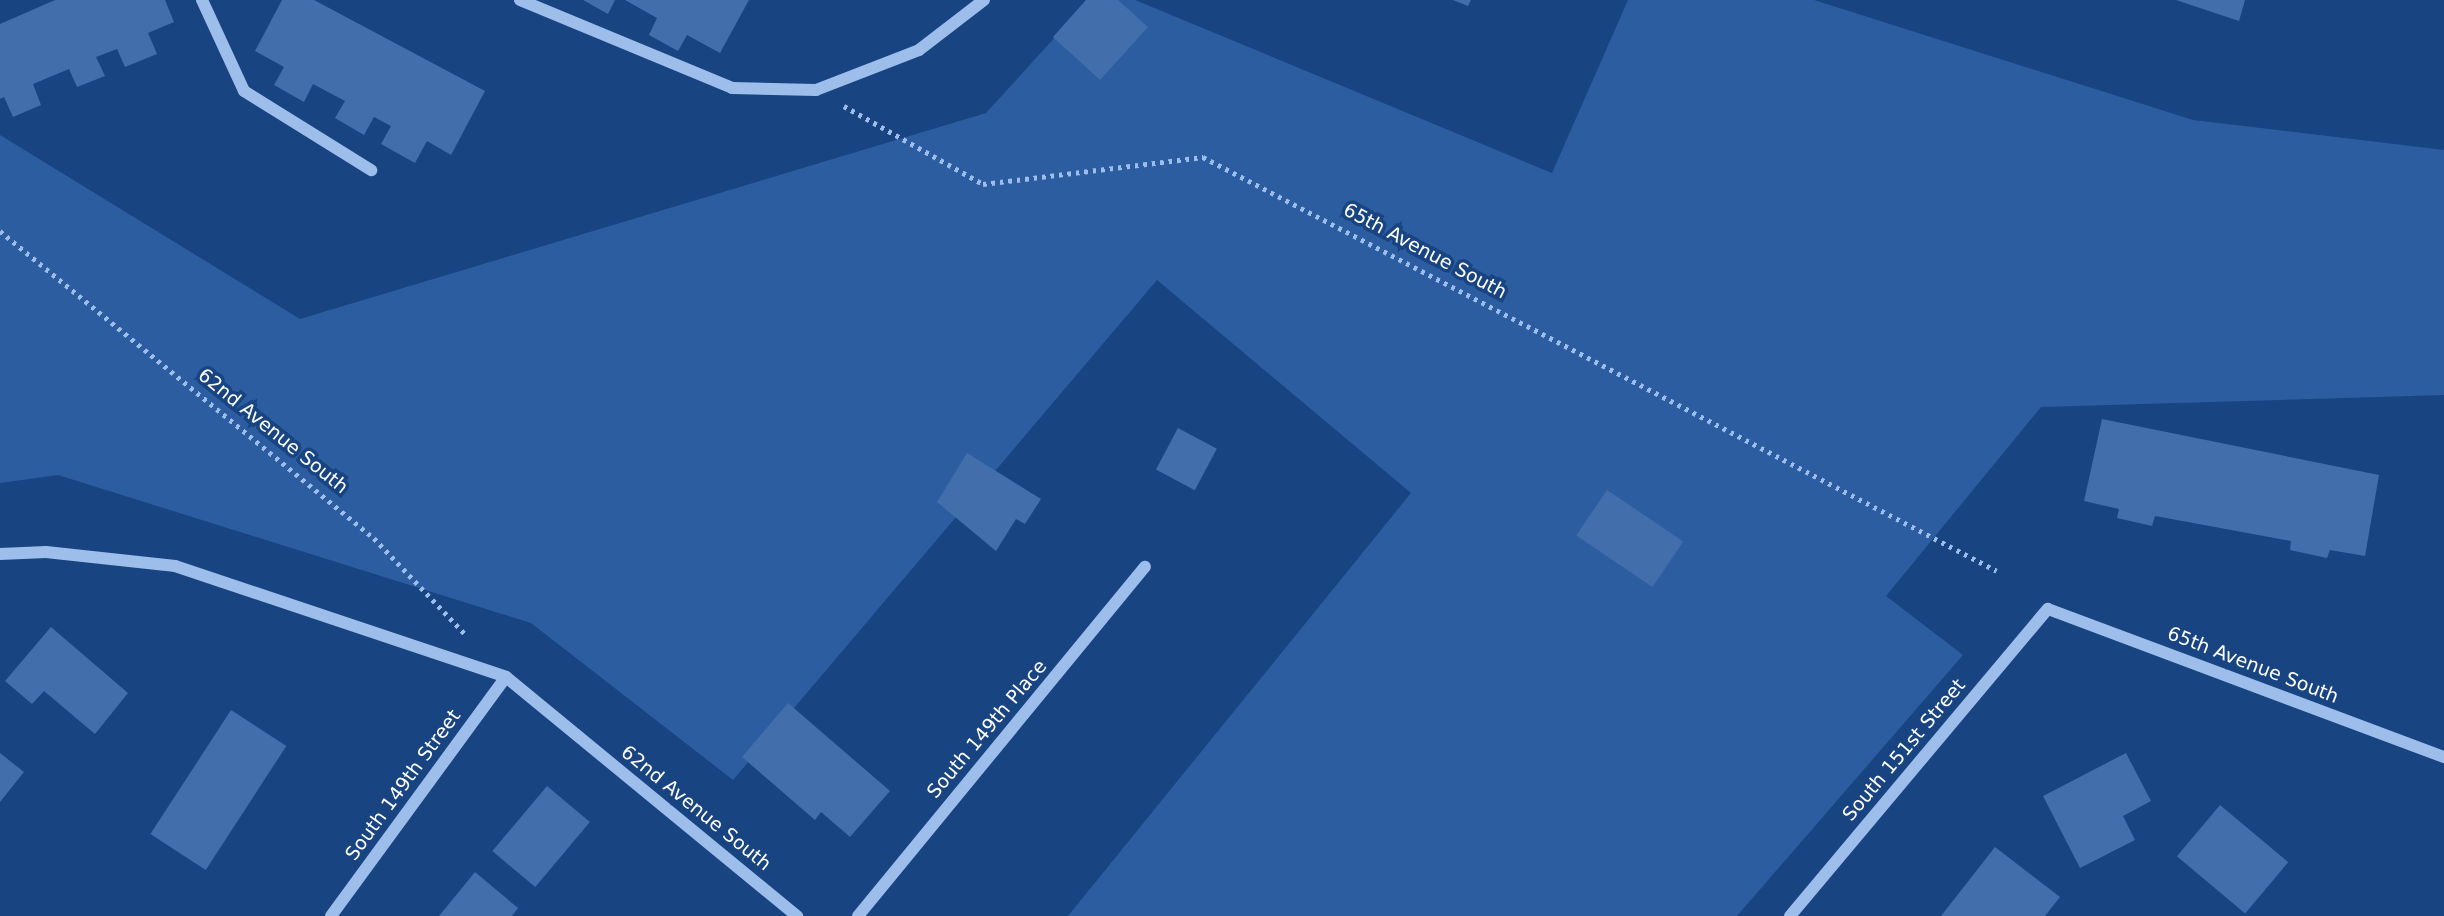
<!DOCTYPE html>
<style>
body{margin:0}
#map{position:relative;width:2444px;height:916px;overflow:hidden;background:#194482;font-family:"DejaVu Sans",sans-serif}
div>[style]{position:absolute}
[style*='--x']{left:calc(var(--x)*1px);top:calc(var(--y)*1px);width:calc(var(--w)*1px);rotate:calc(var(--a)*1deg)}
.green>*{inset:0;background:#2c5da1}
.building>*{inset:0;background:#426eac;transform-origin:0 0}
.path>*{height:4.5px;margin-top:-2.25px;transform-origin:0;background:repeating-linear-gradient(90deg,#9dbeeb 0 3.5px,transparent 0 8.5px)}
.minor>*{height:12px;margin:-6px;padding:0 6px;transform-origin:6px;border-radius:6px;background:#9dbeeb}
span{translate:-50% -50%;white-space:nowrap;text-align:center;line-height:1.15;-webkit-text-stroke:7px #194482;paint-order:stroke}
.street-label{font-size:19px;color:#fff}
</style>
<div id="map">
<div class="green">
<i style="clip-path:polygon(1089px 0,1135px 0,1552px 173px,1628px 0,1814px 0,2193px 120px,2444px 150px,2444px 395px,2041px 407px,1886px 596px,1963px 655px,1737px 916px,1068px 916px,1411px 493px,1157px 280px,733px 780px,531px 623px,58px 475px,0 483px,0 135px,300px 319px,986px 113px)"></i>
</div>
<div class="building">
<i style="clip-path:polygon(55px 0,165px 0,174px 22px,148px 33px,157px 54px,125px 67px,117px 49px,96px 57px,105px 76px,77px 87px,69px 69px,33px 84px,41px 105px,13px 117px,4px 97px,0 99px,0 24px)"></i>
<i style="clip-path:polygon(282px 0,314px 0,485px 91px,451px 155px,427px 141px,415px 163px,381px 144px,391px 126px,374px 117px,364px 135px,335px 118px,345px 101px,313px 84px,304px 102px,274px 85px,284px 67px,255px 51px)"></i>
<i style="clip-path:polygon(583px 0,615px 0,608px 14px)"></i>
<i style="clip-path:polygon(625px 0,749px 0,720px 53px,687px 35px,678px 51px,649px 35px,657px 18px)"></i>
<i style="clip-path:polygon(1086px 0,1118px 0,1148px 27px,1100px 80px,1053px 37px)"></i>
<i style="clip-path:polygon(1453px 0,1471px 0,1468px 6px)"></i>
<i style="clip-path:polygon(2176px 0,2245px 0,2239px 21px)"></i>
<i style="clip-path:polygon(2102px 419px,2379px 475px,2365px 556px,2330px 550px,2327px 558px,2290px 550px,2291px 541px,2155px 516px,2152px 526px,2117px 518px,2119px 509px,2084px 501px)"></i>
<i style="left:1178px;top:428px;width:44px;height:47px;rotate:28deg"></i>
<i style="clip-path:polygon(967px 453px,1041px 499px,1025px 524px,1016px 519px,996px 551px,937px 502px)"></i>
<i style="left:1607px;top:490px;width:92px;height:55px;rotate:34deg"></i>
<i style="clip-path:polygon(51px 627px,128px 693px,95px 734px,44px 691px,32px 704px,5px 681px)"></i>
<i style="clip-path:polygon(788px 703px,890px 791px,850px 837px,821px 812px,815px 820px,742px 757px)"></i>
<i style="left:231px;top:710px;width:66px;height:148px;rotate:33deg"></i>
<i style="clip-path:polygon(0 753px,24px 772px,0 802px)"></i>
<i style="clip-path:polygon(2126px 753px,2151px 801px,2123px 816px,2135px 840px,2080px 868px,2043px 796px)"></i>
<i style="left:547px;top:786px;width:56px;height:85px;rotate:40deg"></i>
<i style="left:2220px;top:805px;width:89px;height:67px;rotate:40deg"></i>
<i style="clip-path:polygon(1995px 847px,2060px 897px,2045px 916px,1941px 916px)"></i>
<i style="clip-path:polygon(475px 872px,518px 908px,512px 916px,439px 916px)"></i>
</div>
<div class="path">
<i style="--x:844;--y:106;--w:159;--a:29.3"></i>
<i style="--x:983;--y:184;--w:222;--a:-7"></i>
<i style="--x:1203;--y:157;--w:895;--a:27.54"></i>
<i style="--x:0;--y:231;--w:484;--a:39.4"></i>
<i style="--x:374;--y:538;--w:135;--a:46.5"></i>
</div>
<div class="minor">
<i style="--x:202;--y:0;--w:100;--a:65.2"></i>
<i style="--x:244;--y:91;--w:150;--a:31.9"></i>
<i style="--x:520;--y:0;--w:230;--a:22.5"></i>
<i style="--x:732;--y:88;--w:84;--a:1.4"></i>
<i style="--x:816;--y:90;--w:110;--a:-21.2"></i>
<i style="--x:919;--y:50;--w:82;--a:-37.6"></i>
<i style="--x:0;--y:554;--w:46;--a:-2.5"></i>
<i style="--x:46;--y:552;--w:130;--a:6.2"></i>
<i style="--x:175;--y:566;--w:349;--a:18.5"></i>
<i style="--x:506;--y:677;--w:377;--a:39.4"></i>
<i style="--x:331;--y:916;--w:296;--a:-53.8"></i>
<i style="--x:858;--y:916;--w:452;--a:-50.6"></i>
<i style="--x:1790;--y:916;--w:401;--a:-50"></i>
<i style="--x:2048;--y:609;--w:423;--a:20.5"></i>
</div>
<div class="street-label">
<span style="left:1425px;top:251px;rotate:28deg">65th Avenue South</span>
<span style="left:273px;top:431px;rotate:39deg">62nd Avenue South</span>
<span style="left:2253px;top:665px;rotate:21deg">65th Avenue South</span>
<span style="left:987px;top:729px;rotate:-50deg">South 149th Place</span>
<span style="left:1904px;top:750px;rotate:-50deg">South 151st Street</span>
<span style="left:403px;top:785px;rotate:-54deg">South 149th Street</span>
<span style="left:696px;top:808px;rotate:39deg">62nd Avenue South</span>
</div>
</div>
